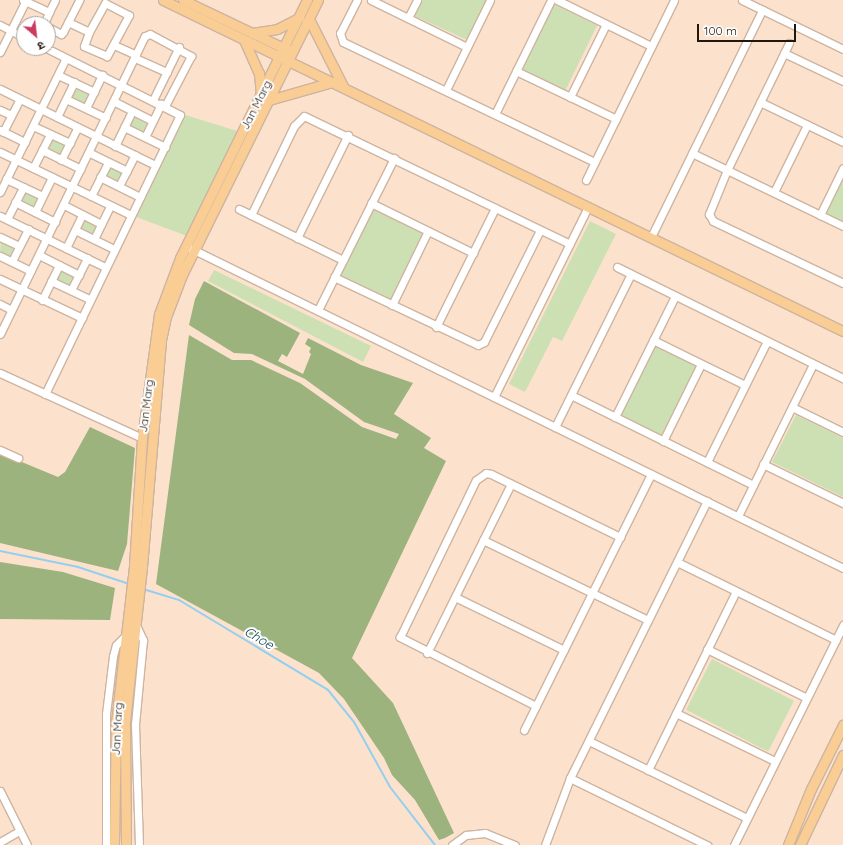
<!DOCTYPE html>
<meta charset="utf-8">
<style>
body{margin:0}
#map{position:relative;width:843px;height:845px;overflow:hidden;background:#fce2cd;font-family:Quicksand,"Noto Sans Devanagari",sans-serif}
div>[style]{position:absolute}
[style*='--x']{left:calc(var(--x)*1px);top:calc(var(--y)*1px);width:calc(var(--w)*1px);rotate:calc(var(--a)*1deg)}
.green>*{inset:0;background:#cce0b4;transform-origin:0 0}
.forest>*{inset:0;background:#9cb37e}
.stream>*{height:2px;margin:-1px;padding:0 1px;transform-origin:1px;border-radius:1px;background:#93cff0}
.roads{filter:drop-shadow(1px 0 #cdb4a0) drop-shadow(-1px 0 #cdb4a0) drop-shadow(0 1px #cdb4a0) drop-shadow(0 -1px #cdb4a0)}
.minor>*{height:7px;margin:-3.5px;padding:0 3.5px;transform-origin:3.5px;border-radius:3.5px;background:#fff}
.major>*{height:9px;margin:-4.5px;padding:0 4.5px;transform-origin:4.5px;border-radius:4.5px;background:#facd95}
span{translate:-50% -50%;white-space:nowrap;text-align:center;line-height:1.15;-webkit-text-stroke:4px #fff;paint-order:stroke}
.street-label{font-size:12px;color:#20170f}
.water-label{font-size:13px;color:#114259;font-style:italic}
.north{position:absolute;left:16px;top:16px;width:40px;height:40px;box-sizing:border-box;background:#fff;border:1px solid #a6a29f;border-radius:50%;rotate:152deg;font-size:11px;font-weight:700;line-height:16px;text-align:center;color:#20170f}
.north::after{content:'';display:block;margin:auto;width:14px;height:18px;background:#cb3b5f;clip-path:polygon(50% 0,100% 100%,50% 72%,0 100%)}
.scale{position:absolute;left:697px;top:24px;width:99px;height:18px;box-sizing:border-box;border:2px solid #20170f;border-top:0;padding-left:5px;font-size:12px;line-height:14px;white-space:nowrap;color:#20170f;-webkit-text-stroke:3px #fff;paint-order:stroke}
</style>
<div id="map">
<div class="green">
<i style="clip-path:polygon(423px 0,487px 0,467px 40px,415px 16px)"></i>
<i style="left:553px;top:4px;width:49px;height:72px;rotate:26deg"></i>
<i style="left:75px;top:85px;width:18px;height:13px;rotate:27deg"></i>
<i style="clip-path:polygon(179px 113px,247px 134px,195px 239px,131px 215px)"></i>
<i style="left:133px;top:114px;width:19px;height:13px;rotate:25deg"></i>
<i style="left:51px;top:137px;width:18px;height:13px;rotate:27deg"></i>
<i style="clip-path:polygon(109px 165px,124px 172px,118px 182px,103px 177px)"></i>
<i style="clip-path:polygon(843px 177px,843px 222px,825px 213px)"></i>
<i style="left:24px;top:190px;width:17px;height:13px;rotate:24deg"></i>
<i style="left:371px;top:203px;width:64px;height:83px;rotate:26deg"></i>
<i style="left:83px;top:217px;width:18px;height:13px;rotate:27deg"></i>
<i style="clip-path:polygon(590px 221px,616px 234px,562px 341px,553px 337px,525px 392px,509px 384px)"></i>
<i style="clip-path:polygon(1px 240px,16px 247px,11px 258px,0 253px)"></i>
<i style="left:60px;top:268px;width:18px;height:13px;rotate:27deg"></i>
<i style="clip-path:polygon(214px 270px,371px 346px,363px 362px,208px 281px)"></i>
<i style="left:656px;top:344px;width:46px;height:80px;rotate:27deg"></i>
<i style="clip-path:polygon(796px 415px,843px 438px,843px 497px,772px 462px)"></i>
<i style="left:712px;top:659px;width:92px;height:57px;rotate:27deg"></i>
</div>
<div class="forest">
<i style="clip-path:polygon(204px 281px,300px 333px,287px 357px,282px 354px,278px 361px,303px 374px,311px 354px,309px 352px,311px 348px,305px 344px,308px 338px,361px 365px,413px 383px,394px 414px,431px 438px,424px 448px,446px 461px,352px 658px,393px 703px,454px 833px,445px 838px,439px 840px,415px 800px,392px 775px,384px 758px,344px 699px,319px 673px,156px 584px,189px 335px,232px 360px,251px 360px,300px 383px,362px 427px,396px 439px,399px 434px,364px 422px,305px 379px,252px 354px,234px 353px,189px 325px,195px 299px)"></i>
<i style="clip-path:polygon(90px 427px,135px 448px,127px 544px,118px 571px,0 543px,0 453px,58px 477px,65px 472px)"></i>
<i style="clip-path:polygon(0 562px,63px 572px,115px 588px,110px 620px,0 619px)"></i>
</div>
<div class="stream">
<i style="--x:0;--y:551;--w:80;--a:11.6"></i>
<i style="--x:78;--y:567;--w:54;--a:18.4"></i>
<i style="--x:143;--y:589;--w:38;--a:17"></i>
<i style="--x:179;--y:600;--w:174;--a:31.1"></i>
<i style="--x:328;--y:690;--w:41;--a:50.9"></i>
<i style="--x:354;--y:722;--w:74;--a:61"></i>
<i style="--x:390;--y:787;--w:73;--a:52.2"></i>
</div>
<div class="roads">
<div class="minor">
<i style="--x:23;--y:0;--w:29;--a:25"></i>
<i style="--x:49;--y:12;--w:13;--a:-63"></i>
<i style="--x:357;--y:0;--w:37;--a:117"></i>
<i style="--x:340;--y:33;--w:9;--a:72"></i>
<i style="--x:343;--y:42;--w:279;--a:25.5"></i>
<i style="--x:371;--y:0;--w:107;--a:26.1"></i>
<i style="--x:557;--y:0;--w:105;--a:26.1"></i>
<i style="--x:742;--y:0;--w:112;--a:25.9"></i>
<i style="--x:408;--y:18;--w:20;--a:-63"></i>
<i style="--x:68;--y:22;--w:23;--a:25"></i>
<i style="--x:89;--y:32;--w:33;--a:-61"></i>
<i style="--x:105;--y:3;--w:27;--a:27"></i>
<i style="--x:129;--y:15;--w:47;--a:118.2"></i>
<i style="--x:107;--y:56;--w:25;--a:-157"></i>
<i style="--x:84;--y:46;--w:15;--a:-70"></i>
<i style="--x:44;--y:24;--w:13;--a:-67"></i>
<i style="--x:0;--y:25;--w:27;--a:27"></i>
<i style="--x:48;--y:27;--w:15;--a:28"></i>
<i style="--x:61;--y:34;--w:3;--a:-45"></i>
<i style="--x:63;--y:32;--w:36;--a:-63"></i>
<i style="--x:789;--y:43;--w:141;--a:116"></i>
<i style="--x:727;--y:170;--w:48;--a:112.2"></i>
<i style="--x:709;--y:214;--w:8;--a:60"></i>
<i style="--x:713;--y:221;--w:144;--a:25.5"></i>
<i style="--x:114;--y:45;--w:24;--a:24"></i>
<i style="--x:0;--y:52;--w:58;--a:-63.4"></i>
<i style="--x:784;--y:53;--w:65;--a:25.4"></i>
<i style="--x:135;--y:58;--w:35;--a:24"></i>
<i style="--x:516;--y:71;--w:111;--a:25.6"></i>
<i style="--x:58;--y:75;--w:40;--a:25"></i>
<i style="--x:0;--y:89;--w:173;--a:26.1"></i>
<i style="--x:446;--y:90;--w:100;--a:-63.9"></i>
<i style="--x:570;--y:97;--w:81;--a:-63.7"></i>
<i style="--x:66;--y:99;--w:44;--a:25.4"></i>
<i style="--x:153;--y:100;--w:59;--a:-63.9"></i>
<i style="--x:115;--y:102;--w:42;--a:26.6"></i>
<i style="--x:760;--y:102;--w:92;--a:25.7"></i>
<i style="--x:86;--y:108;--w:37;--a:-64"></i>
<i style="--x:0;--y:110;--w:12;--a:24"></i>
<i style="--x:495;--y:114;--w:127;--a:-63.8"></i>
<i style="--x:57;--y:117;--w:39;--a:-64"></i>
<i style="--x:33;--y:126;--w:41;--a:24.7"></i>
<i style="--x:124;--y:127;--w:46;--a:26"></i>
<i style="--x:0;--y:130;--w:28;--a:26"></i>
<i style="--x:3;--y:132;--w:37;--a:-63"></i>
<i style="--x:145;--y:137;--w:37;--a:-64"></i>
<i style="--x:115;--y:146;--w:39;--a:-64"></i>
<i style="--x:42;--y:150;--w:43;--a:26"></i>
<i style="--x:0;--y:152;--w:145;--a:25.7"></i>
<i style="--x:90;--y:153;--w:41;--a:25.9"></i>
<i style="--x:692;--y:153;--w:168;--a:25.8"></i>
<i style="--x:61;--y:160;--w:37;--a:-63"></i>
<i style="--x:33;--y:168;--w:38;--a:-63"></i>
<i style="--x:100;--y:177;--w:45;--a:26.6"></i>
<i style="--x:6;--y:179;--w:40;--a:25"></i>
<i style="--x:586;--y:180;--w:200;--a:-63.9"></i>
<i style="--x:119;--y:186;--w:35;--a:-63"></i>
<i style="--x:0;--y:192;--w:149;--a:-63.8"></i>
<i style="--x:774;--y:192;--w:75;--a:-63.8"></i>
<i style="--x:91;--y:196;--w:38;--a:-63"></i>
<i style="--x:15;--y:202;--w:45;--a:26.6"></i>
<i style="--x:371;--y:203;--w:114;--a:26.1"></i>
<i style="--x:64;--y:205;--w:42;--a:27.2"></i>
<i style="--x:239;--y:209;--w:116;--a:26.1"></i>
<i style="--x:35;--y:212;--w:39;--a:-64"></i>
<i style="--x:251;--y:215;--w:99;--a:-64.2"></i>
<i style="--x:294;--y:126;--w:14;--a:-45"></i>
<i style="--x:304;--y:116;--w:295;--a:25.7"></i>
<i style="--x:820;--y:215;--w:52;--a:-63.9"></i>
<i style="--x:0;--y:216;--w:117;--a:25.9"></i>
<i style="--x:7;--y:219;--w:36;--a:-63"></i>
<i style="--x:75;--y:230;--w:43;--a:26"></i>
<i style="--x:0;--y:237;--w:21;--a:25"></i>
<i style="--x:651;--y:237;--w:253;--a:-63.9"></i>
<i style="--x:297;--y:238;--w:115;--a:-63.7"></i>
<i style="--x:94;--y:239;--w:37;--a:-64"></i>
<i style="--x:66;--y:248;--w:37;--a:-64"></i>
<i style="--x:190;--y:248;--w:727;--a:26.11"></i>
<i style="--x:39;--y:255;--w:45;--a:26.6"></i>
<i style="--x:0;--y:256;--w:34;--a:26"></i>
<i style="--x:12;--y:261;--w:36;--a:-63"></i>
<i style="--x:617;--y:267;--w:252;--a:26.2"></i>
<i style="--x:334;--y:277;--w:159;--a:25.3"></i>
<i style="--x:478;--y:345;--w:7;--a:-27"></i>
<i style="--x:484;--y:342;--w:125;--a:-63.4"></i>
<i style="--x:0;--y:279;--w:91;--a:25.4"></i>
<i style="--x:51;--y:281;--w:42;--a:25.3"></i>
<i style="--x:71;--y:290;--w:36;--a:-63"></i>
<i style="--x:42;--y:300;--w:39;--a:-64"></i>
<i style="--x:0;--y:304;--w:11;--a:27"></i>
<i style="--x:392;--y:305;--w:82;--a:-64.1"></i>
<i style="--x:318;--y:310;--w:170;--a:-63.4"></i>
<i style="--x:436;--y:327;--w:133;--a:-63.6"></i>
<i style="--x:0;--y:334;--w:331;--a:-64.1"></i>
<i style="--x:145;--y:36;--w:5;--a:-22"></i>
<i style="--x:150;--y:34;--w:47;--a:28.2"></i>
<i style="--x:191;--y:56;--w:56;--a:117.5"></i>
<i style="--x:653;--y:340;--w:102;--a:26.1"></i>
<i style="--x:0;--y:373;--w:156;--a:24.6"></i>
<i style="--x:45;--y:394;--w:310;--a:-64.2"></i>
<i style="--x:180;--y:115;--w:150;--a:-153.4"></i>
<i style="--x:571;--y:395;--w:203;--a:26.3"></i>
<i style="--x:494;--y:397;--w:212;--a:-63.7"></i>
<i style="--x:792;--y:407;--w:57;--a:26.1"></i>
<i style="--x:615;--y:417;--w:135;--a:-63.6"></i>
<i style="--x:555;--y:427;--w:171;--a:-63.6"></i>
<i style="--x:663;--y:441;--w:86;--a:-63.7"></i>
<i style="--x:0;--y:450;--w:20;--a:24"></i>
<i style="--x:707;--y:462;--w:135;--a:-63.6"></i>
<i style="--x:763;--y:464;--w:89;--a:26"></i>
<i style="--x:738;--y:516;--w:169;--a:-63.7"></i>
<i style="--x:483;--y:540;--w:183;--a:25.9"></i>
<i style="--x:677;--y:562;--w:177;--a:26.1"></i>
<i style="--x:455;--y:597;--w:121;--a:25.9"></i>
<i style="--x:136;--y:625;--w:17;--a:65"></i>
<i style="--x:143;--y:640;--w:84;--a:95.4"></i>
<i style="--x:135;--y:724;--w:121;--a:88.1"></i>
<i style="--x:707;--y:649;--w:111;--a:26.1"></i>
<i style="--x:427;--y:653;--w:189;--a:-63.6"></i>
<i style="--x:536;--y:706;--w:153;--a:-153.1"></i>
<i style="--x:400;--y:637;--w:174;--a:-64.2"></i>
<i style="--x:476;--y:480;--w:12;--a:-35"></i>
<i style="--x:486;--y:473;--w:5;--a:11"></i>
<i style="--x:491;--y:474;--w:144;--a:26"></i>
<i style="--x:676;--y:713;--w:110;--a:25.9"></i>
<i style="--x:524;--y:730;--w:286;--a:-63.6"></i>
<i style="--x:589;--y:741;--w:176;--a:26"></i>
<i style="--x:648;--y:770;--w:199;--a:-63.8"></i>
<i style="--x:570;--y:778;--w:153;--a:26.1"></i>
<i style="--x:0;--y:791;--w:60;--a:63.4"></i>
<i style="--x:0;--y:842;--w:22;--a:-30"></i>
<i style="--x:106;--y:845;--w:131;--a:-90"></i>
<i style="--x:106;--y:714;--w:58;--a:-83.1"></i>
<i style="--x:113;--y:656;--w:11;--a:-75"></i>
<i style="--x:116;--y:645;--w:14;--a:-45"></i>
<i style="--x:452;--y:845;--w:17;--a:-36"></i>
<i style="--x:466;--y:835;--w:19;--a:-6"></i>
<i style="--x:485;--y:833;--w:32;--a:22"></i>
<i style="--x:545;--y:845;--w:72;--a:-69.5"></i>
<i style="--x:570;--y:778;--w:309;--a:-63.7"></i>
<i style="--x:734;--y:845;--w:246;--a:-63.6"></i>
</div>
<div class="major">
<i style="--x:163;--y:0;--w:756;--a:25.96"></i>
<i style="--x:183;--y:0;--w:119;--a:25.5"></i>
<i style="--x:309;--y:19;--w:77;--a:63.1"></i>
<i style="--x:252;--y:33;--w:25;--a:-9"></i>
<i style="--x:277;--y:29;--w:25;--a:-27"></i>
<i style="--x:244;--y:40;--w:36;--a:66"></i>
<i style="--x:259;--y:73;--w:23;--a:85"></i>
<i style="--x:269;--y:100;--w:66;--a:-15.9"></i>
<i style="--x:114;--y:845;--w:123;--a:-89.1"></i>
<i style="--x:116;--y:722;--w:157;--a:-83.4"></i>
<i style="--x:134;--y:566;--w:128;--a:-86.4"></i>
<i style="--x:142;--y:438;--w:125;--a:-82.2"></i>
<i style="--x:159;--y:314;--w:60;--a:-69.4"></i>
<i style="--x:180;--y:258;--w:288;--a:-63.8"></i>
<i style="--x:126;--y:845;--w:124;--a:-90.5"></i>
<i style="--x:125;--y:721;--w:155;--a:-83.7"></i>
<i style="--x:142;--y:567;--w:228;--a:-85.2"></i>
<i style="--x:161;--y:340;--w:24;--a:-78"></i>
<i style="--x:166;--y:317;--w:45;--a:-69.1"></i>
<i style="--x:182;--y:275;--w:307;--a:-63.7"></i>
<i style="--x:788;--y:845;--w:61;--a:-67.7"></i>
<i style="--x:811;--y:789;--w:72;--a:-63.4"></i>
<i style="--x:800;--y:845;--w:100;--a:-64.5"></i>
</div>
</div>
<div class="street-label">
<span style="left:256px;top:105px;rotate:-63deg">Jan Marg</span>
<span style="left:146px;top:406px;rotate:-83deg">Jan Marg</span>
<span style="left:117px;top:729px;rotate:-87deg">Jan Marg</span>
</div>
<div class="water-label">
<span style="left:259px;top:638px;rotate:31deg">Choe</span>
</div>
<div class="north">उ</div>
<div class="scale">100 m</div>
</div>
